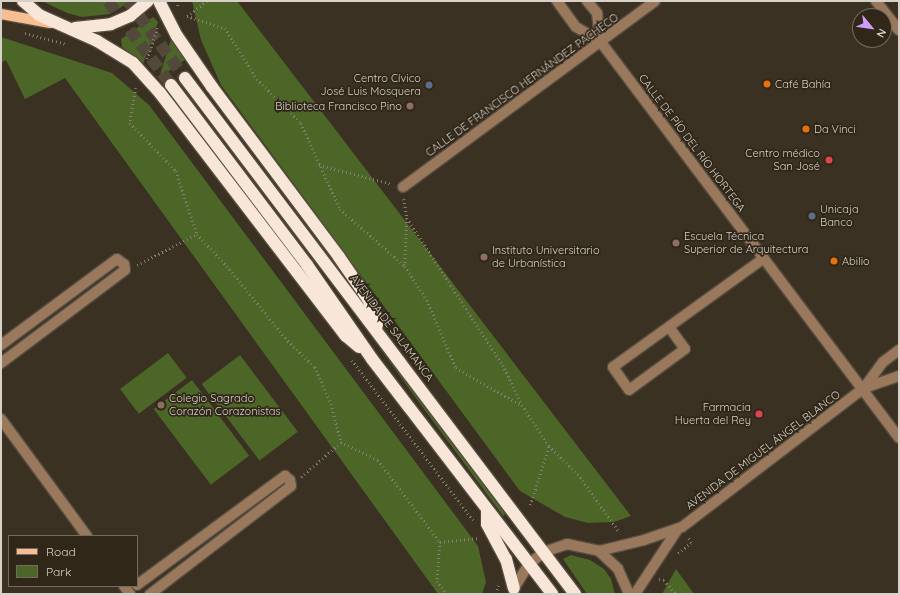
<!DOCTYPE html>
<meta charset="utf-8">
<style>
body{margin:0}
#map{position:relative;width:900px;height:595px;overflow:hidden;background:#3a3123;font-family:Quicksand,sans-serif}
div>[style]{position:absolute}
[style*='--x']{left:calc(var(--x)*1px);top:calc(var(--y)*1px);width:calc(var(--w)*1px);rotate:calc(var(--a)*1deg)}
.green>*{inset:0;background:#4b6626;transform-origin:0 0}
.highway-tunnel>*{height:12px;margin-top:-6px;transform-origin:0;background:repeating-linear-gradient(90deg,#52493c 0 12px,transparent 0 18px)}
.path>*{height:2.5px;margin-top:-1.25px;transform-origin:0;background:repeating-linear-gradient(90deg,#877f74 0 1px,transparent 0 4px)}
.roads{filter:drop-shadow(1px 0 #564e41) drop-shadow(-1px 0 #564e41) drop-shadow(0 1px #564e41) drop-shadow(0 -1px #564e41)}
.minor>*{height:10px;margin:-5px;padding:0 5px;transform-origin:5px;border-radius:5px;background:#99785c}
.major>*{height:10px;margin:-5px;padding:0 5px;transform-origin:5px;border-radius:5px;background:#f7bf91}
.highway>*{height:12px;margin:-6px;padding:0 6px;transform-origin:6px;border-radius:6px;background:#f8e7d9}
.dots>*{width:11px;height:11px;translate:-50% -50%;box-sizing:border-box;border:2px solid #302719;border-radius:50%}
span{translate:-50% -50%;white-space:nowrap;text-align:center;line-height:1.15;-webkit-text-stroke:3.5px #302719;paint-order:stroke}
.poi-label{font-size:11px;color:#d7d1c8}
.right{translate:-100% -50%;text-align:right}
.left{translate:0 -50%;text-align:left}
.street-label{font-size:11px;color:#d7d1c8}
.frame{position:absolute;inset:0;border:2px solid #d7d1c8;pointer-events:none}
.legend{position:absolute;left:8px;top:535px;width:130px;height:52px;box-sizing:border-box;background:#302719;border:1px solid #736b5f;margin:0;padding:5px 7px;list-style:none;font-size:12px;color:#d7d1c8}
.legend li{display:flex;align-items:center;gap:8px;height:20px}
.legend b{width:20px;border:1px solid #736b5f}
.north{position:absolute;left:852px;top:8px;width:40px;height:40px;box-sizing:border-box;background:#302719;border:1px solid #736b5f;border-radius:50%;rotate:119deg;font-size:11px;font-weight:700;line-height:16px;text-align:center;color:#d7d1c8}
.north::after{content:'';display:block;margin:auto;width:14px;height:18px;background:#d09dfe;clip-path:polygon(50% 0,100% 100%,50% 72%,0 100%)}
</style>
<div id="map">
<div class="green">
<i style="clip-path:polygon(42px 1px,131px 1px,110px 14px,82px 17px,67px 13px)"></i>
<i style="clip-path:polygon(192px 1px,237px 1px,631px 516px,614px 522px,588px 523px,565px 517px,520px 491px,221px 85px,201px 40px)"></i>
<i style="clip-path:polygon(153px 17px,158px 22px,143px 64px,122px 47px,121px 39px)"></i>
<i style="clip-path:polygon(1px 37px,112px 73px,149px 105px,478px 546px,486px 582px,482px 594px,438px 594px,65px 78px,25px 99px,6px 60px,1px 63px)"></i>
<i style="clip-path:polygon(171px 40px,186px 59px,159px 78px)"></i>
<i style="clip-path:polygon(365px 327px,506px 513px,503px 516px,410px 390px)"></i>
<i style="left:168px;top:353px;width:31px;height:60px;rotate:53deg"></i>
<i style="left:240px;top:355px;width:96px;height:48px;rotate:53deg"></i>
<i style="left:192px;top:380px;width:95px;height:48px;rotate:53deg"></i>
<i style="clip-path:polygon(571px 555px,590px 560px,604px 569px,611px 579px,615px 594px,587px 594px,563px 559px)"></i>
<i style="clip-path:polygon(676px 569px,694px 594px,662px 594px)"></i>
</div>
<div class="highway-tunnel">
<i style="--x:108;--y:1;--w:105;--a:53.1"></i>
<i style="--x:128;--y:1;--w:96;--a:53.5"></i>
</div>
<div class="path">
<i style="--x:178;--y:1;--w:7;--a:90"></i>
<i style="--x:187;--y:16;--w:40;--a:18"></i>
<i style="--x:225;--y:28;--w:60;--a:57.9"></i>
<i style="--x:257;--y:79;--w:62;--a:45"></i>
<i style="--x:301;--y:123;--w:94;--a:65.6"></i>
<i style="--x:340;--y:209;--w:86;--a:41.2"></i>
<i style="--x:187;--y:16;--w:25;--a:-37"></i>
<i style="--x:25;--y:33;--w:42;--a:15"></i>
<i style="--x:147;--y:59;--w:33;--a:-72"></i>
<i style="--x:136;--y:88;--w:36;--a:100"></i>
<i style="--x:130;--y:123;--w:66;--a:46.2"></i>
<i style="--x:176;--y:171;--w:66;--a:71.6"></i>
<i style="--x:197;--y:234;--w:44;--a:46.8"></i>
<i style="--x:227;--y:266;--w:97;--a:50.9"></i>
<i style="--x:288;--y:341;--w:37;--a:44"></i>
<i style="--x:315;--y:367;--w:40;--a:66.6"></i>
<i style="--x:331;--y:404;--w:39;--a:75"></i>
<i style="--x:341;--y:442;--w:41;--a:25.9"></i>
<i style="--x:378;--y:460;--w:103;--a:52.9"></i>
<i style="--x:440;--y:542;--w:39;--a:94"></i>
<i style="--x:437;--y:581;--w:16;--a:52"></i>
<i style="--x:319;--y:165;--w:75;--a:14.6"></i>
<i style="--x:404;--y:199;--w:19;--a:81"></i>
<i style="--x:407;--y:218;--w:48;--a:92.4"></i>
<i style="--x:405;--y:266;--w:40;--a:57.1"></i>
<i style="--x:427;--y:300;--w:74;--a:66.9"></i>
<i style="--x:456;--y:368;--w:75;--a:29.6"></i>
<i style="--x:407;--y:218;--w:176;--a:56.9"></i>
<i style="--x:503;--y:365;--w:44;--a:64.6"></i>
<i style="--x:522;--y:405;--w:49;--a:56.6"></i>
<i style="--x:549;--y:446;--w:40;--a:44"></i>
<i style="--x:578;--y:474;--w:69;--a:54.5"></i>
<i style="--x:137;--y:265;--w:68;--a:-27.3"></i>
<i style="--x:352;--y:360;--w:201;--a:52.9"></i>
<i style="--x:301;--y:477;--w:53;--a:-41.2"></i>
<i style="--x:530;--y:505;--w:62;--a:-72.1"></i>
<i style="--x:440;--y:542;--w:39;--a:-6"></i>
<i style="--x:678;--y:553;--w:16;--a:-38"></i>
<i style="--x:691;--y:543;--w:6;--a:-121"></i>
<i style="--x:659;--y:579;--w:5;--a:11"></i>
<i style="--x:664;--y:580;--w:18;--a:49"></i>
<i style="--x:496;--y:594;--w:9;--a:-77"></i>
</div>
<div class="roads">
<div class="minor">
<i style="--x:557;--y:1;--w:32;--a:54"></i>
<i style="--x:576;--y:27;--w:28;--a:30"></i>
<i style="--x:600;--y:41;--w:497;--a:53"></i>
<i style="--x:587;--y:1;--w:16;--a:50"></i>
<i style="--x:597;--y:13;--w:28;--a:84"></i>
<i style="--x:876;--y:1;--w:37;--a:52"></i>
<i style="--x:403;--y:187;--w:313;--a:-36.4"></i>
<i style="--x:669;--y:327;--w:27;--a:54"></i>
<i style="--x:685;--y:349;--w:69;--a:143.8"></i>
<i style="--x:629;--y:390;--w:28;--a:-125"></i>
<i style="--x:613;--y:367;--w:186;--a:-35.8"></i>
<i style="--x:1;--y:345;--w:144;--a:-36.6"></i>
<i style="--x:117;--y:259;--w:9;--a:36"></i>
<i style="--x:124;--y:264;--w:6;--a:81"></i>
<i style="--x:125;--y:270;--w:155;--a:143.1"></i>
<i style="--x:864;--y:388;--w:37;--a:-19"></i>
<i style="--x:1;--y:419;--w:145;--a:53.7"></i>
<i style="--x:599;--y:551;--w:46;--a:-13.7"></i>
<i style="--x:644;--y:540;--w:40;--a:-18.9"></i>
<i style="--x:682;--y:527;--w:229;--a:-37.4"></i>
<i style="--x:864;--y:388;--w:32;--a:-54"></i>
<i style="--x:883;--y:362;--w:20;--a:-37"></i>
<i style="--x:137;--y:585;--w:184;--a:-36.4"></i>
<i style="--x:285;--y:476;--w:6;--a:39"></i>
<i style="--x:290;--y:480;--w:6;--a:81"></i>
<i style="--x:291;--y:486;--w:178;--a:142.5"></i>
<i style="--x:124;--y:586;--w:10;--a:53"></i>
<i style="--x:514;--y:594;--w:6;--a:-90"></i>
<i style="--x:514;--y:588;--w:28;--a:-58"></i>
<i style="--x:529;--y:564;--w:19;--a:-39"></i>
<i style="--x:544;--y:552;--w:24;--a:-19"></i>
<i style="--x:567;--y:544;--w:33;--a:12"></i>
<i style="--x:599;--y:551;--w:26;--a:43"></i>
<i style="--x:618;--y:569;--w:27;--a:66"></i>
<i style="--x:635;--y:594;--w:77;--a:-56.7"></i>
</div>
<div class="major">
<i style="--x:1;--y:14;--w:50;--a:10.4"></i>
</div>
<div class="highway">
<i style="--x:23;--y:1;--w:21;--a:41"></i>
<i style="--x:39;--y:15;--w:64;--a:24.1"></i>
<i style="--x:97;--y:41;--w:42;--a:31.4"></i>
<i style="--x:133;--y:63;--w:40;--a:48"></i>
<i style="--x:160;--y:93;--w:306;--a:52.6"></i>
<i style="--x:346;--y:336;--w:17;--a:40"></i>
<i style="--x:159;--y:1;--w:39;--a:63"></i>
<i style="--x:177;--y:36;--w:62;--a:55.5"></i>
<i style="--x:212;--y:87;--w:212;--a:53.2"></i>
<i style="--x:339;--y:257;--w:51;--a:55.4"></i>
<i style="--x:368;--y:299;--w:27;--a:66"></i>
<i style="--x:75;--y:28;--w:36;--a:-6"></i>
<i style="--x:111;--y:24;--w:21;--a:-23"></i>
<i style="--x:130;--y:16;--w:23;--a:-40"></i>
<i style="--x:185;--y:78;--w:647;--a:52.92"></i>
<i style="--x:171;--y:85;--w:226;--a:52.9"></i>
<i style="--x:307;--y:265;--w:114;--a:55.3"></i>
<i style="--x:372;--y:359;--w:296;--a:52.5"></i>
<i style="--x:487;--y:511;--w:13;--a:90"></i>
<i style="--x:487;--y:524;--w:40;--a:62"></i>
<i style="--x:506;--y:559;--w:30;--a:75"></i>
</div>
</div>
<div class="dots">
<i style="left:767px;top:84px;background:#e8710a"></i>
<i style="left:429px;top:85px;background:#5c6f8a"></i>
<i style="left:410px;top:106px;background:#8d6e63"></i>
<i style="left:806px;top:129px;background:#e8710a"></i>
<i style="left:829px;top:160px;background:#e0444e"></i>
<i style="left:812px;top:216px;background:#5c6f8a"></i>
<i style="left:676px;top:243px;background:#8d6e63"></i>
<i style="left:484px;top:257px;background:#8d6e63"></i>
<i style="left:834px;top:261px;background:#e8710a"></i>
<i style="left:161px;top:405px;background:#8d6e63"></i>
<i style="left:759px;top:414px;background:#e0444e"></i>
</div>
<div class="poi-label">
<span class="right" style="left:421px;top:85px">Centro Cívico<br>José Luis Mosquera</span>
<span class="left" style="left:775px;top:84px">Café Bahía</span>
<span class="right" style="left:402px;top:106px">Biblioteca Francisco Pino</span>
<span class="left" style="left:814px;top:129px">Da Vinci</span>
<span class="right" style="left:820px;top:160px">Centro médico<br>San José</span>
<span class="left" style="left:820px;top:216px">Unicaja<br>Banco</span>
<span class="left" style="left:684px;top:243px">Escuela Técnica<br>Superior de Arquitectura</span>
<span class="left" style="left:492px;top:257px">Instituto Universitario<br>de Urbanística</span>
<span class="left" style="left:842px;top:261px">Abilio</span>
<span class="left" style="left:169px;top:405px">Colegio Sagrado<br>Corazón Corazonistas</span>
<span class="right" style="left:751px;top:414px">Farmacia<br>Huerta del Rey</span>
</div>
<div class="street-label">
<span style="left:522px;top:85px;rotate:-36deg">CALLE DE FRANCISCO HERNÁNDEZ PACHECO</span>
<span style="left:692px;top:143px;rotate:53deg">CALLE DE PÍO DEL RÍO HORTEGA</span>
<span style="left:392px;top:328px;rotate:53deg">AVENIDA DE SALAMANCA</span>
<span style="left:763px;top:450px;rotate:-37deg">AVENIDA DE MIGUEL ÁNGEL BLANCO</span>
</div>
<div class="frame"></div>
<ul class="legend">
<li><b style="height:5px;background:#f7bf91"></b>Road</li>
<li><b style="height:11px;background:#4b6626"></b>Park</li>
</ul>
<div class="north">N</div>
</div>
